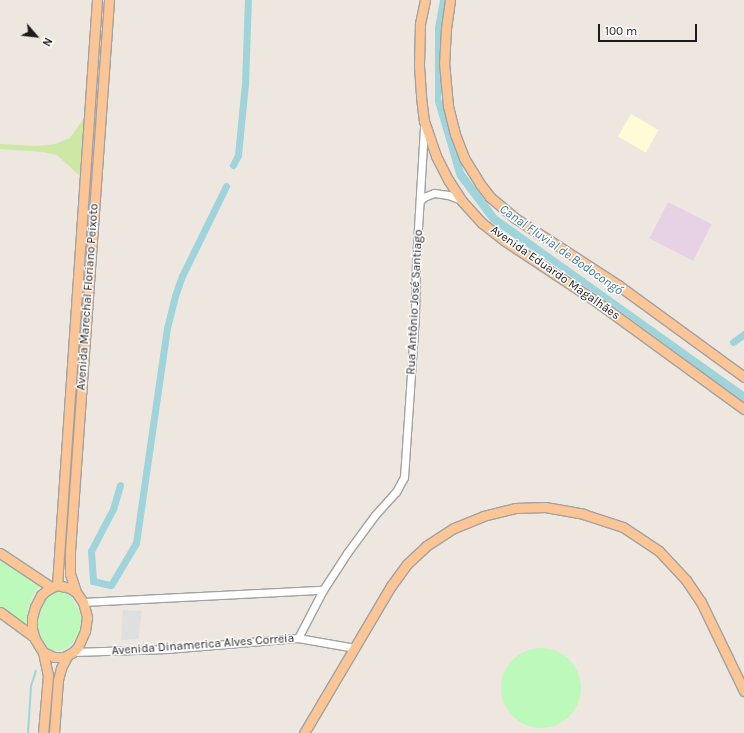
<!DOCTYPE html>
<meta charset="utf-8">
<style>
body{margin:0}
#map{position:relative;width:744px;height:733px;overflow:hidden;background:#ede7e0;font-family:Karla,sans-serif}
div>[style]{position:absolute}
[style*='--x']{left:calc(var(--x)*1px);top:calc(var(--y)*1px);width:calc(var(--w)*1px);rotate:calc(var(--a)*1deg)}
.industrial>*{inset:0;background:#e6d2e4;transform-origin:0 0}
.education>*{inset:0;background:#fffbd7;transform-origin:0 0}
.grass>*{inset:0;background:#cde8a4}
.park>*{inset:0;background:#bcf9bb}
.round{border-radius:50%}
.parking>*{inset:0;background:#dfdfdf}
.water>*{inset:0;background:#9fd4db}
.stream>*{height:2px;margin:-1px;padding:0 1px;transform-origin:1px;border-radius:1px;background:#9fd4db}
.canal>*{height:7px;margin:-3.5px;padding:0 3.5px;transform-origin:3.5px;border-radius:3.5px;background:#9fd4db}
.roads{filter:drop-shadow(1px 0 #a2a2a2) drop-shadow(-1px 0 #a2a2a2) drop-shadow(0 1px #a2a2a2) drop-shadow(0 -1px #a2a2a2)}
.minor>*{height:7px;margin:-3.5px;padding:0 3.5px;transform-origin:3.5px;border-radius:3.5px;background:#fff}
.major>*{height:9px;margin:-4.5px;padding:0 4.5px;transform-origin:4.5px;border-radius:4.5px;background:#fcc596}
span{translate:-50% -50%;white-space:nowrap;text-align:center;line-height:1.15;-webkit-text-stroke:3px #fff;paint-order:stroke}
.street-label{font-size:12px;color:#1b1b1b}
.water-label{font-size:13px;color:#42789a;font-style:italic}
.north{position:absolute;left:16px;top:16px;width:40px;height:40px;-webkit-text-stroke:3px #fff;paint-order:stroke;rotate:118deg;font-size:11px;font-weight:700;line-height:16px;text-align:center;color:#1b1b1b}
.north::after{content:'';display:block;margin:auto;width:14px;height:18px;background:#1b1b1b;clip-path:polygon(50% 0,100% 100%,50% 72%,0 100%)}
.scale{position:absolute;left:598px;top:24px;width:99px;height:18px;box-sizing:border-box;border:2px solid #1b1b1b;border-top:0;padding-left:5px;font-size:12px;line-height:14px;white-space:nowrap;color:#1b1b1b;-webkit-text-stroke:3px #fff;paint-order:stroke}
</style>
<div id="map">
<div class="industrial">
<i style="left:668px;top:202px;width:49px;height:41px;rotate:27deg"></i>
</div>
<div class="education">
<i style="left:631px;top:114px;width:32px;height:26px;rotate:30deg"></i>
</div>
<div class="grass">
<i style="clip-path:polygon(84px 118px,80px 176px,57px 155px,43px 152px,0 149px,0 144px,37px 146px,55px 144px,70px 138px)"></i>
</div>
<div class="park">
<i style="clip-path:polygon(0 556px,42px 583px,32px 597px,27px 613px,27px 625px,0 606px)"></i>
<i style="clip-path:polygon(58px 590px,65px 590px,72px 598px,80px 612px,81px 621px,79px 634px,70px 646px,60px 651px,51px 650px,37px 639px,35px 623px,42px 601px,48px 594px)"></i>
<i class="round" style="left:501px;top:648px;width:80px;height:80px"></i>
</div>
<div class="parking">
<i style="clip-path:polygon(123px 610px,142px 611px,138px 639px,121px 640px)"></i>
</div>
<div class="water">
<i style="clip-path:polygon(440px 0,447px 0,442px 28px,441px 99px,464px 172px,497px 216px,744px 392px,744px 403px,609px 303px,491px 222px,457px 177px,435px 102px,435px 28px)"></i>
</div>
<div class="stream">
<i style="--x:28;--y:733;--w:47;--a:-86.3"></i>
<i style="--x:31;--y:686;--w:16;--a:-72"></i>
</div>
<div class="canal">
<i style="--x:233;--y:165;--w:11;--a:-63"></i>
<i style="--x:238;--y:155;--w:71;--a:-84.4"></i>
<i style="--x:245;--y:84;--w:84;--a:-88"></i>
<i style="--x:733;--y:342;--w:14;--a:-36"></i>
<i style="--x:120;--y:485;--w:25;--a:106"></i>
<i style="--x:113;--y:509;--w:47;--a:117.6"></i>
<i style="--x:91;--y:551;--w:30;--a:86"></i>
<i style="--x:93;--y:581;--w:18;--a:13"></i>
<i style="--x:111;--y:585;--w:49;--a:-59.2"></i>
<i style="--x:136;--y:543;--w:217;--a:-81.8"></i>
<i style="--x:167;--y:328;--w:33;--a:-76"></i>
<i style="--x:175;--y:296;--w:21;--a:-71"></i>
<i style="--x:182;--y:276;--w:100;--a:-63.9"></i>
</div>
<div class="roads">
<div class="minor">
<i style="--x:420;--y:201;--w:6;--a:-45"></i>
<i style="--x:424;--y:197;--w:11;--a:-22"></i>
<i style="--x:434;--y:193;--w:14;--a:8"></i>
<i style="--x:448;--y:195;--w:15;--a:20"></i>
<i style="--x:83;--y:602;--w:240;--a:-2.9"></i>
<i style="--x:298;--y:638;--w:54;--a:-62.5"></i>
<i style="--x:323;--y:590;--w:44;--a:-57"></i>
<i style="--x:347;--y:553;--w:47;--a:-53.6"></i>
<i style="--x:375;--y:515;--w:31;--a:-48"></i>
<i style="--x:396;--y:492;--w:17;--a:-62"></i>
<i style="--x:404;--y:477;--w:163;--a:-86.1"></i>
<i style="--x:415;--y:314;--w:52;--a:-88.9"></i>
<i style="--x:416;--y:262;--w:136;--a:-86.6"></i>
<i style="--x:73;--y:652;--w:94;--a:-1.8"></i>
<i style="--x:167;--y:649;--w:131;--a:-4.8"></i>
<i style="--x:298;--y:638;--w:58;--a:10"></i>
</div>
<div class="major">
<i style="--x:425;--y:0;--w:25;--a:102"></i>
<i style="--x:420;--y:24;--w:42;--a:91.4"></i>
<i style="--x:419;--y:66;--w:31;--a:86"></i>
<i style="--x:421;--y:97;--w:24;--a:83"></i>
<i style="--x:424;--y:121;--w:37;--a:71"></i>
<i style="--x:436;--y:156;--w:28;--a:63"></i>
<i style="--x:449;--y:181;--w:24;--a:57"></i>
<i style="--x:462;--y:201;--w:30;--a:48"></i>
<i style="--x:482;--y:223;--w:29;--a:38"></i>
<i style="--x:505;--y:241;--w:110;--a:33.5"></i>
<i style="--x:597;--y:302;--w:182;--a:36.1"></i>
<i style="--x:450;--y:0;--w:28;--a:98"></i>
<i style="--x:446;--y:28;--w:34;--a:93"></i>
<i style="--x:444;--y:62;--w:44;--a:84.8"></i>
<i style="--x:448;--y:106;--w:29;--a:76"></i>
<i style="--x:455;--y:134;--w:26;--a:69"></i>
<i style="--x:464;--y:158;--w:31;--a:58"></i>
<i style="--x:480;--y:184;--w:16;--a:52"></i>
<i style="--x:490;--y:197;--w:33;--a:40"></i>
<i style="--x:515;--y:218;--w:123;--a:33"></i>
<i style="--x:618;--y:285;--w:156;--a:36.1"></i>
<i style="--x:0;--y:553;--w:61;--a:33.7"></i>
<i style="--x:57;--y:585;--w:586;--a:-86.09"></i>
<i style="--x:57;--y:585;--w:13;--a:13"></i>
<i style="--x:70;--y:588;--w:7;--a:34"></i>
<i style="--x:76;--y:592;--w:12;--a:55"></i>
<i style="--x:83;--y:602;--w:16;--a:75"></i>
<i style="--x:87;--y:617;--w:14;--a:98"></i>
<i style="--x:85;--y:631;--w:17;--a:114"></i>
<i style="--x:78;--y:647;--w:7;--a:135"></i>
<i style="--x:73;--y:652;--w:10;--a:151"></i>
<i style="--x:64;--y:657;--w:10;--a:180"></i>
<i style="--x:54;--y:657;--w:12;--a:-156"></i>
<i style="--x:43;--y:652;--w:15;--a:-122"></i>
<i style="--x:35;--y:639;--w:10;--a:-107"></i>
<i style="--x:32;--y:629;--w:11;--a:-90"></i>
<i style="--x:32;--y:618;--w:11;--a:-75"></i>
<i style="--x:35;--y:607;--w:13;--a:-63"></i>
<i style="--x:41;--y:595;--w:8;--a:-40"></i>
<i style="--x:47;--y:590;--w:11;--a:-27"></i>
<i style="--x:76;--y:592;--w:19;--a:-108"></i>
<i style="--x:70;--y:574;--w:23;--a:-90"></i>
<i style="--x:70;--y:551;--w:552;--a:-85.95"></i>
<i style="--x:0;--y:612;--w:42;--a:36.3"></i>
<i style="--x:43;--y:652;--w:24;--a:78"></i>
<i style="--x:48;--y:675;--w:58;--a:94.9"></i>
<i style="--x:54;--y:733;--w:53;--a:-85.7"></i>
<i style="--x:58;--y:680;--w:12;--a:-76"></i>
<i style="--x:61;--y:668;--w:13;--a:-63"></i>
<i style="--x:304;--y:733;--w:171;--a:-59.4"></i>
<i style="--x:391;--y:586;--w:27;--a:-54"></i>
<i style="--x:407;--y:564;--w:26;--a:-43"></i>
<i style="--x:426;--y:546;--w:33;--a:-33"></i>
<i style="--x:454;--y:528;--w:31;--a:-22"></i>
<i style="--x:483;--y:516;--w:33;--a:-14"></i>
<i style="--x:515;--y:508;--w:30;--a:-2"></i>
<i style="--x:545;--y:507;--w:39;--a:10"></i>
<i style="--x:583;--y:514;--w:42;--a:18"></i>
<i style="--x:623;--y:527;--w:43;--a:33.7"></i>
<i style="--x:659;--y:551;--w:40;--a:47"></i>
<i style="--x:686;--y:580;--w:27;--a:56"></i>
<i style="--x:701;--y:602;--w:99;--a:64.2"></i>
</div>
</div>
<div class="street-label">
<span style="left:555px;top:273px;rotate:35deg">Avenida Eduardo Magalhães</span>
<span style="left:88px;top:297px;rotate:-86deg">Avenida Marechal Floriano Peixoto</span>
<span style="left:415px;top:302px;rotate:-87deg">Rua Antônio José Santiago</span>
<span style="left:203px;top:645px;rotate:-4deg">Avenida Dinamerica Alves Correia</span>
</div>
<div class="water-label">
<span style="left:561px;top:250px;rotate:35deg">Canal Fluvial de Bodocongó</span>
</div>
<div class="north">N</div>
<div class="scale">100 m</div>
</div>
